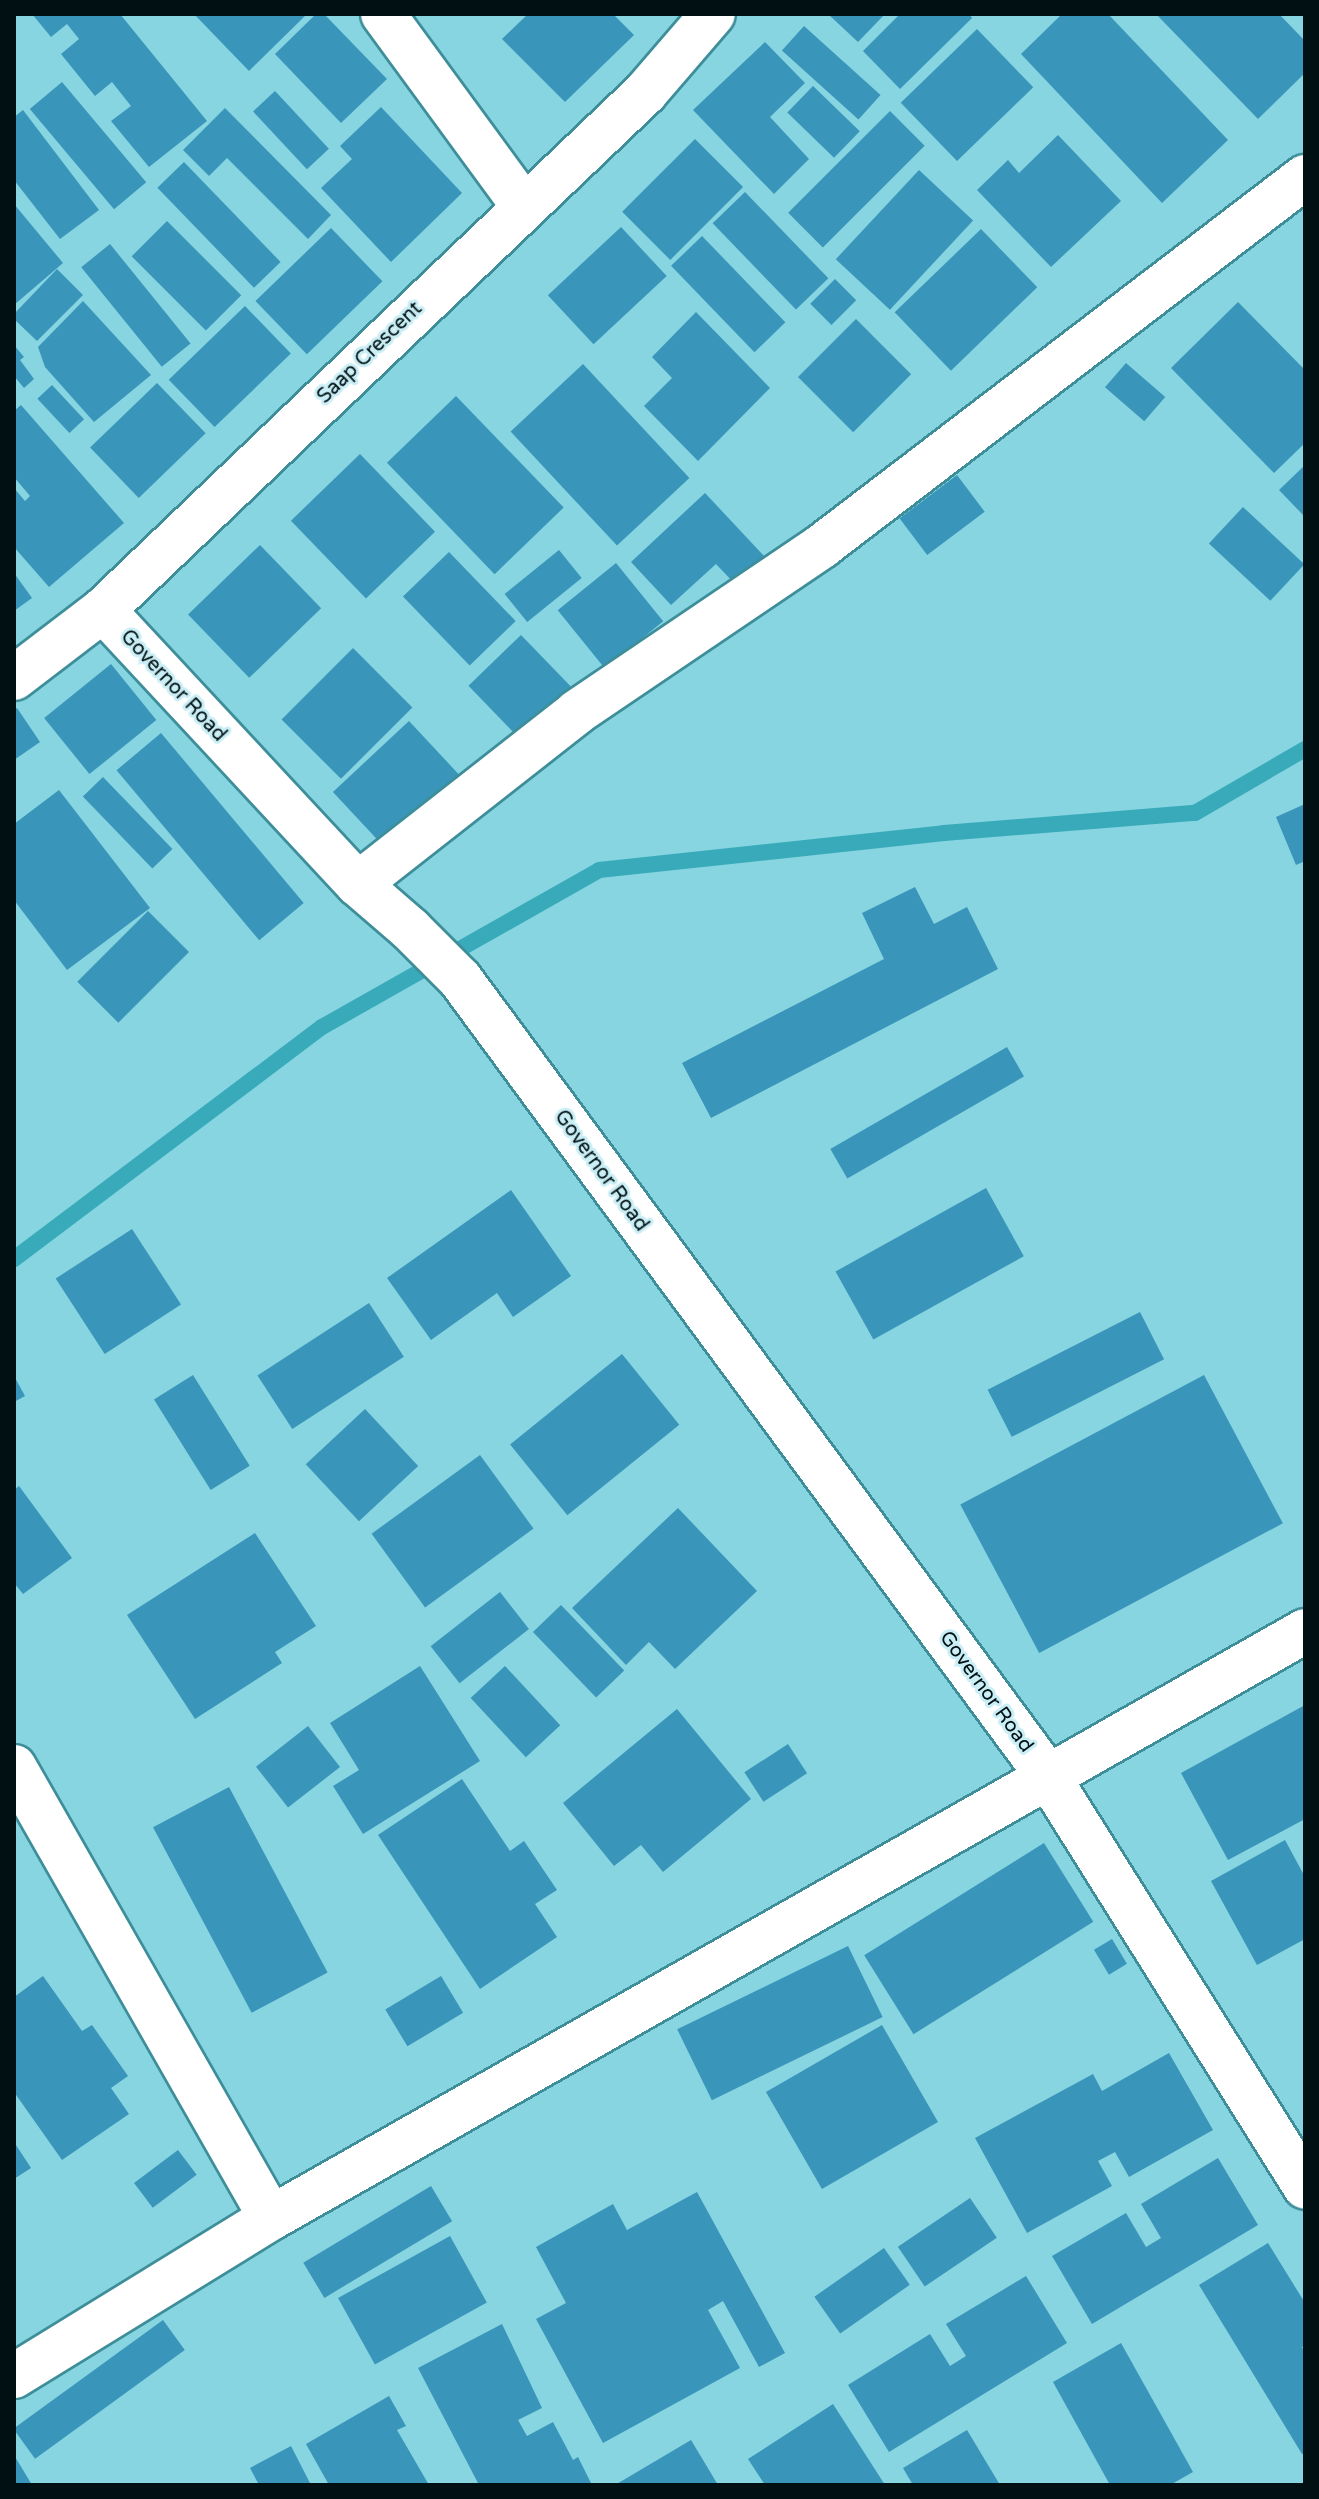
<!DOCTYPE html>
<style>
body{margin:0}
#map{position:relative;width:1319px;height:2499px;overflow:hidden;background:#86d5e1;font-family:"Varela Round",sans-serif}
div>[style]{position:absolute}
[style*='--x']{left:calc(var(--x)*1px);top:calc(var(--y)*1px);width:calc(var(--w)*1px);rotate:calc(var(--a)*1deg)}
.stream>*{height:16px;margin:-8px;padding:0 8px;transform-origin:8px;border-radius:8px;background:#39aaba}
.building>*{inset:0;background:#3995ba;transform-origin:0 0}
.roads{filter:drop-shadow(2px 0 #3e8e9a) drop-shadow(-2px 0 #3e8e9a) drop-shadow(0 2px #3e8e9a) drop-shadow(0 -2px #3e8e9a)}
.street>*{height:44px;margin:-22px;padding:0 22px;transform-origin:22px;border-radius:22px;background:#fff}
.secondary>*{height:44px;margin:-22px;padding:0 22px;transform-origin:22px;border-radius:22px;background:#fff}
span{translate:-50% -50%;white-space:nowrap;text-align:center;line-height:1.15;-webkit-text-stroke:6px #c9eef5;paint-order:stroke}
.street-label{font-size:20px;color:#001013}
.frame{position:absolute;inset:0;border:16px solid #001013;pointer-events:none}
</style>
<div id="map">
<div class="stream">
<i style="--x:14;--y:1259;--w:386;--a:-37"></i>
<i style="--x:322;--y:1027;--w:318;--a:-29.5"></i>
<i style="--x:599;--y:870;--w:347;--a:-6.1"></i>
<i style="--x:944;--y:833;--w:252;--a:-4.6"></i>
<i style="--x:1195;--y:813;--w:127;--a:-30.2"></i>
</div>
<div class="building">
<i style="clip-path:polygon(32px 14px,120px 14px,207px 121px,149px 167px,111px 121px,131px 106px,112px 82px,95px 96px,61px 54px,79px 39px,67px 24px,51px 37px)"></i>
<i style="clip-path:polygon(194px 14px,307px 14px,249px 71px)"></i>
<i style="clip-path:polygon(316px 14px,324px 14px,387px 79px,341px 123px,275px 54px)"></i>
<i style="clip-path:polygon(528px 14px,613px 14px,634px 35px,565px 102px,502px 39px)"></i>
<i style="clip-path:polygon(828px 14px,885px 14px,858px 42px)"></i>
<i style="clip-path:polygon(900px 14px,969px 14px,972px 18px,900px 89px,863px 51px)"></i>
<i style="clip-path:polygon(1062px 14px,1108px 14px,1228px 140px,1162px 203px,1021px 54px)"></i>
<i style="clip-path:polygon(1156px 14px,1279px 14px,1305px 41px,1305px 73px,1258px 119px)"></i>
<i style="left:804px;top:26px;width:103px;height:33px;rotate:42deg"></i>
<i style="left:977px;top:29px;width:81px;height:106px;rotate:46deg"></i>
<i style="clip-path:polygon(765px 42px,805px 83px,770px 117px,809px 159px,774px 194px,693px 110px)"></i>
<i style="left:62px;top:82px;width:131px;height:42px;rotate:50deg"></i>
<i style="left:813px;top:86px;width:65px;height:37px;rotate:44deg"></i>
<i style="left:275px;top:91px;width:79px;height:30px;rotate:47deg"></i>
<i style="clip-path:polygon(381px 107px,462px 193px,391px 262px,321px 188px,352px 159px,340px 146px)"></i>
<i style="clip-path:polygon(225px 108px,331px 215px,308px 239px,227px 158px,209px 176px,183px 150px)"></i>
<i style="clip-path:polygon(23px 110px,99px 210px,60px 239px,14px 180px,14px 117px)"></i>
<i style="left:890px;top:111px;width:49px;height:144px;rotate:45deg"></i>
<i style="clip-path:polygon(1058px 135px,1121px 201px,1051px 267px,977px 190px,1008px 160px,1019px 173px)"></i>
<i style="left:695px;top:139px;width:68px;height:103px;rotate:45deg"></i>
<i style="left:184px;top:162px;width:139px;height:37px;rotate:46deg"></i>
<i style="left:919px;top:170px;width:74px;height:122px;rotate:43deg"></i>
<i style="left:745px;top:192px;width:120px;height:45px;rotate:46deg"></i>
<i style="clip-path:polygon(14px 204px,63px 263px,14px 305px)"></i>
<i style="left:167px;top:221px;width:105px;height:50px;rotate:45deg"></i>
<i style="left:621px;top:227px;width:67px;height:100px;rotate:47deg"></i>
<i style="left:331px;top:228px;width:74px;height:105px;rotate:46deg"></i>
<i style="left:981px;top:229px;width:81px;height:120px;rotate:46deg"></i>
<i style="left:702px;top:236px;width:120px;height:43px;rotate:46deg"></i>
<i style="left:110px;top:244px;width:128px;height:37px;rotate:51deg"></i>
<i style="clip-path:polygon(57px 269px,83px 295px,37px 341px,14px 319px,14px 314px)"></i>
<i style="left:835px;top:279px;width:30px;height:35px;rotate:45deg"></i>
<i style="clip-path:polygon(83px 301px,151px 375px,94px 422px,45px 367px,38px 347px)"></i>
<i style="clip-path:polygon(1238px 302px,1305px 370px,1305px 443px,1274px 473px,1171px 368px)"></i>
<i style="left:245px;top:306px;width:66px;height:106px;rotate:46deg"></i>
<i style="clip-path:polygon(696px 312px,770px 388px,698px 461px,644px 406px,672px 378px,652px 357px)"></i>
<i style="left:856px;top:319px;width:78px;height:82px;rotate:45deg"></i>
<i style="clip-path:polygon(14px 345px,24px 357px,20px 360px,34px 379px,24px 388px,14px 376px)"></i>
<i style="left:1126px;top:363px;width:52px;height:32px;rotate:41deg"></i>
<i style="left:583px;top:364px;width:156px;height:99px;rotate:47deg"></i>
<i style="left:157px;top:383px;width:70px;height:93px;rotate:46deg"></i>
<i style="left:52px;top:385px;width:47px;height:20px;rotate:47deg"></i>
<i style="left:456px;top:396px;width:155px;height:96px;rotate:46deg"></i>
<i style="clip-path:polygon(21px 405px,124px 523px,49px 587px,14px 547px,14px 488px,25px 501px,30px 496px,14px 477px,14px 411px)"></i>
<i style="left:360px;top:454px;width:108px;height:96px;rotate:46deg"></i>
<i style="clip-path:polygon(1305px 465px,1305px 517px,1279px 490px)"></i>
<i style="left:957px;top:475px;width:46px;height:72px;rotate:53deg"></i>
<i style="clip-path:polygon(705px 493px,765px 557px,735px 584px,716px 564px,671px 605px,631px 562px)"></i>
<i style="left:1243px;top:507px;width:84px;height:50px;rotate:43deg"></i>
<i style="left:260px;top:545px;width:88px;height:100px;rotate:46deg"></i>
<i style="left:559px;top:550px;width:36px;height:70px;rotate:51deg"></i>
<i style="left:449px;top:552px;width:96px;height:64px;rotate:46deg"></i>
<i style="left:616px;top:563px;width:75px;height:75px;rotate:51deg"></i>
<i style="clip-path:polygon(14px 573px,32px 598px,14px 611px)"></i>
<i style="left:521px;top:635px;width:78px;height:73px;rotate:46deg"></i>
<i style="left:353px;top:648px;width:84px;height:101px;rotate:45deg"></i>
<i style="left:111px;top:664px;width:72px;height:86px;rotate:51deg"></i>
<i style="clip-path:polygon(17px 708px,40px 742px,14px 760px,14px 710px)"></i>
<i style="left:409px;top:721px;width:81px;height:104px;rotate:47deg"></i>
<i style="left:161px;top:733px;width:222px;height:58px;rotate:50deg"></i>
<i style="left:103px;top:777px;width:100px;height:28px;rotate:46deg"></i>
<i style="clip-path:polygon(59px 790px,150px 908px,67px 970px,14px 900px,14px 824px)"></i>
<i style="clip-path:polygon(1305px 804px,1305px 861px,1296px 865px,1276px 817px)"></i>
<i style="clip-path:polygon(915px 887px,934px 924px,967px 907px,998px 969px,711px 1118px,682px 1063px,884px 959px,862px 913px)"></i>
<i style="left:148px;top:911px;width:58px;height:100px;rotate:45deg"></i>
<i style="left:1007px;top:1047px;width:34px;height:204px;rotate:60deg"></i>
<i style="left:986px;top:1188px;width:78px;height:172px;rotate:61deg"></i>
<i style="clip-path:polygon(511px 1190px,571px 1276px,513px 1317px,497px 1293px,431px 1340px,387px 1278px)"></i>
<i style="left:132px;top:1229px;width:90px;height:91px;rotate:57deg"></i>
<i style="left:369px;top:1303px;width:64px;height:133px;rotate:57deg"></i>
<i style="left:1140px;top:1312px;width:53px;height:171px;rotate:63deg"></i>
<i style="left:622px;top:1354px;width:91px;height:144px;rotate:51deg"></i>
<i style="left:193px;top:1375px;width:107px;height:46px;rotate:58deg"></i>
<i style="left:1204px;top:1375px;width:168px;height:276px;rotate:62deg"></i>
<i style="clip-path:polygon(14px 1376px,25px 1396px,14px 1402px)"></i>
<i style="left:365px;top:1409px;width:78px;height:81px;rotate:47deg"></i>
<i style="left:480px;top:1455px;width:91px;height:134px;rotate:54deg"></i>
<i style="clip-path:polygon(19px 1486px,72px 1558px,23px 1594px,14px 1583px,14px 1490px)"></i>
<i style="clip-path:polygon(678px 1508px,757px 1591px,675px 1669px,649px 1642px,626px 1665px,572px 1608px)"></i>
<i style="clip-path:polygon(255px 1533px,316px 1626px,275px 1652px,282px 1663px,195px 1719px,127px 1615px)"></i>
<i style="left:500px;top:1592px;width:47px;height:88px;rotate:52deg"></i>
<i style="left:561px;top:1605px;width:91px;height:39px;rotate:46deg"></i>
<i style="clip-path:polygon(420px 1666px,480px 1761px,363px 1834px,333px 1786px,359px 1770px,330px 1723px)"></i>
<i style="left:505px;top:1666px;width:81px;height:47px;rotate:47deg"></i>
<i style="clip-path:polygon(1305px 1705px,1305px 1819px,1228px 1860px,1181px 1773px)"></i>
<i style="clip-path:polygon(677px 1709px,751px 1799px,663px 1872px,641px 1845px,614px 1866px,563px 1803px)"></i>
<i style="left:308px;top:1726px;width:52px;height:66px;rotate:52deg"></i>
<i style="left:788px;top:1744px;width:35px;height:52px;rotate:57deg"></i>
<i style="clip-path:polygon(462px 1779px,510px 1851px,524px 1841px,557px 1890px,535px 1904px,557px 1937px,480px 1989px,378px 1835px)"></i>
<i style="left:229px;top:1787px;width:210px;height:86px;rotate:62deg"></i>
<i style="clip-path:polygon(1285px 1840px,1305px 1877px,1305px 1939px,1257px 1965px,1211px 1881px)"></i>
<i style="left:1044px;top:1843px;width:93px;height:212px;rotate:58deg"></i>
<i style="left:1112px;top:1939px;width:29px;height:21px;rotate:59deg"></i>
<i style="left:848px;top:1946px;width:79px;height:190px;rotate:64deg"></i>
<i style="clip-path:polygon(43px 1976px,82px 2031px,92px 2025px,128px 2076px,111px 2088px,129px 2114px,62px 2160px,14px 2092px,14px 1997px)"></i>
<i style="left:441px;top:1976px;width:43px;height:65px;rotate:59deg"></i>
<i style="left:882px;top:2025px;width:112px;height:134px;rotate:60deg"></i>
<i style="clip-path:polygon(1169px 2053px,1213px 2130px,1129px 2177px,1115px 2152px,1098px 2161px,1112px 2186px,1027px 2233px,975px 2138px,1093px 2074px,1102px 2091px)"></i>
<i style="clip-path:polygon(14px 2142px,31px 2168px,14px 2179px)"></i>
<i style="left:178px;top:2150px;width:31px;height:55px;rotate:53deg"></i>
<i style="clip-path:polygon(1218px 2158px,1258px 2225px,1092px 2324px,1052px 2256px,1126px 2213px,1146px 2247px,1161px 2238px,1141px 2204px)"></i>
<i style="left:431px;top:2186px;width:41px;height:149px;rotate:59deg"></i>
<i style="clip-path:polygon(697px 2192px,785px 2353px,759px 2367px,723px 2301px,708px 2310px,740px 2368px,603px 2443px,536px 2319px,566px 2303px,536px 2247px,613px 2204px,627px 2230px)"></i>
<i style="left:970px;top:2198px;width:48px;height:87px;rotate:56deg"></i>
<i style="left:450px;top:2236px;width:76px;height:128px;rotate:61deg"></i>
<i style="clip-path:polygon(1268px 2243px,1305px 2303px,1305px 2345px,1302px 2347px,1305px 2352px,1305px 2453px,1302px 2454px,1199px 2285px)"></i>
<i style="left:884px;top:2248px;width:45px;height:85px;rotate:55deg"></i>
<i style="clip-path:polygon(1026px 2276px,1067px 2343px,889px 2452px,848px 2385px,930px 2334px,950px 2366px,966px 2356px,946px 2324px)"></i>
<i style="left:163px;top:2320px;width:37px;height:185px;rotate:54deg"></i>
<i style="clip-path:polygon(502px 2324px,542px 2408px,518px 2420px,527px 2436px,553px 2422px,573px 2460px,578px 2457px,592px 2485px,479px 2485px,418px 2368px)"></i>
<i style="clip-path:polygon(1121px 2343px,1193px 2472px,1170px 2485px,1110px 2485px,1053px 2382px)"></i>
<i style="clip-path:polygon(389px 2396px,406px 2426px,397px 2430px,429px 2485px,329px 2485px,306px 2444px)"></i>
<i style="clip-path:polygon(833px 2404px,885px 2485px,765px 2485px,748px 2459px)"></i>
<i style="clip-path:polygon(967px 2430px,1000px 2485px,913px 2485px,903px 2468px)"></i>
<i style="clip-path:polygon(691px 2440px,718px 2485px,615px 2485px)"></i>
<i style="clip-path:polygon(291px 2446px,311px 2485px,259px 2485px,250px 2468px)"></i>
<i style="clip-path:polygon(14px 2455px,32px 2485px,14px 2485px)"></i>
</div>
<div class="roads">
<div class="street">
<i style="--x:383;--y:14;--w:237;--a:53.8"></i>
<i style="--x:103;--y:610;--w:374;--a:47.1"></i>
<i style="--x:358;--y:884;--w:69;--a:40.9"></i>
<i style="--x:410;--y:929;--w:71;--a:45"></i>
<i style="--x:460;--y:979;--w:989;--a:53.59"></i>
<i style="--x:1047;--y:1775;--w:486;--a:57.9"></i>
<i style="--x:14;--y:678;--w:112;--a:-37.4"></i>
<i style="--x:103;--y:610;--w:749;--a:-43.65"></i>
<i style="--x:645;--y:93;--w:104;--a:-49.3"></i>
<i style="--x:358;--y:884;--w:278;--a:-38.1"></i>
<i style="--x:577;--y:712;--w:296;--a:-34.1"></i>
<i style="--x:822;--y:546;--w:608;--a:-37.38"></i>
<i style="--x:14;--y:1767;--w:519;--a:60.32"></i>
</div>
<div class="secondary">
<i style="--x:14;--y:2376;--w:302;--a:-31.6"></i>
<i style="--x:271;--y:2218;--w:1189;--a:-29.58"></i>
</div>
</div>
<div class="street-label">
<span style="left:370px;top:353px;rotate:-44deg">Saap Crescent</span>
<span style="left:173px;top:686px;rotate:47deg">Governor Road</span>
<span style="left:601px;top:1171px;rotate:54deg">Governor Road</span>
<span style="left:986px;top:1692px;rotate:54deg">Governor Road</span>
</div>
<div class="frame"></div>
</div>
